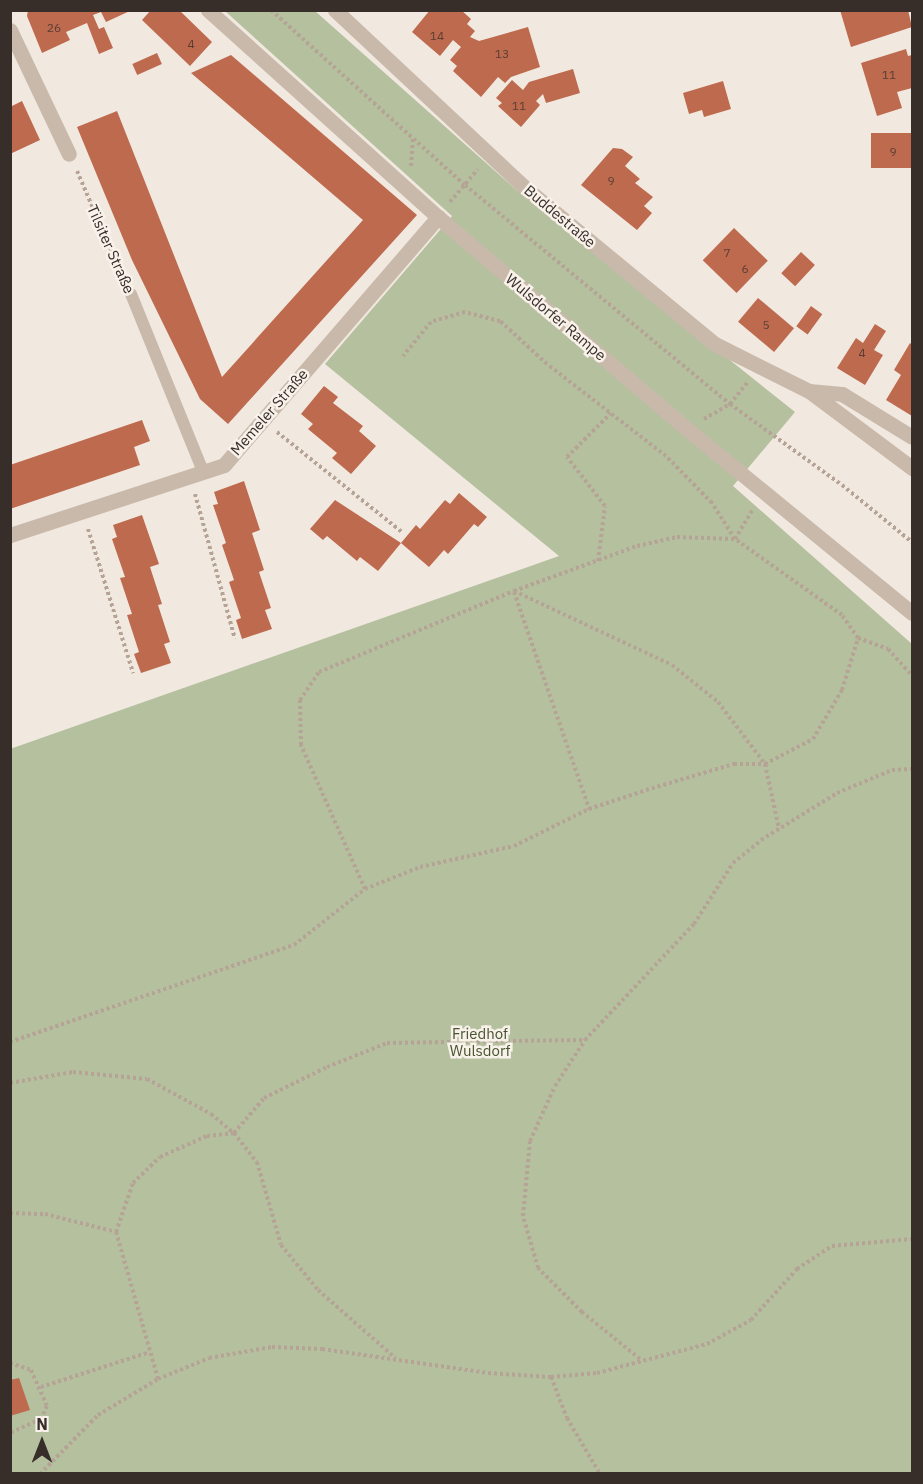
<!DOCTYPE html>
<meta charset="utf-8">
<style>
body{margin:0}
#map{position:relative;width:923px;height:1484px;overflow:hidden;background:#f1e8df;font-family:"IBM Plex Sans",sans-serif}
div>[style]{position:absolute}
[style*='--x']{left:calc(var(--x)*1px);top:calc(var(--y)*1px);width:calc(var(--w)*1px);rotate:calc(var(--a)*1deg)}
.green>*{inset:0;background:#b5c09f}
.building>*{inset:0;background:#be6a4f;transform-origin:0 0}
.path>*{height:4px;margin-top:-2px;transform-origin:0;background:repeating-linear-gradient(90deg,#b5a395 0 3px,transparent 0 6px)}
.lane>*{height:12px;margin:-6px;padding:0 6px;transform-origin:6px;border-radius:6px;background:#c9b9ab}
.street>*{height:15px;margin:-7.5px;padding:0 7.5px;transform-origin:7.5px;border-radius:7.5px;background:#c9b9ab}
span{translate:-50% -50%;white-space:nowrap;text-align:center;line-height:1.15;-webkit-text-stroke:5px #f9f2eb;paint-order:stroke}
.number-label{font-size:12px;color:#593d33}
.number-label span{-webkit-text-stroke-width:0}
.street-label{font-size:15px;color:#372e2a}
.park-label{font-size:15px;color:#46542f}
.frame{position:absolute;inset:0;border:12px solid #372e2a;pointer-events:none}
.north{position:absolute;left:12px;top:1412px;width:60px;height:60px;-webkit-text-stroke:4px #f9f2eb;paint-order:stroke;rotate:0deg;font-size:16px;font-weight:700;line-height:24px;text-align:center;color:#372e2a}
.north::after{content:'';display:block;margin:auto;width:21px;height:27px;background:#372e2a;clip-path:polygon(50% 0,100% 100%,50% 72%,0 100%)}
</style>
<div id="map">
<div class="green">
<i style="clip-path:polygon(225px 11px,315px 11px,521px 194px,795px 412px,733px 486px,912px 644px,912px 1473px,11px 1473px,10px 749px,559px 556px,325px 364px,452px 216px)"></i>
</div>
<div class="building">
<i style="clip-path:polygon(28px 10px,132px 10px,106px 22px,101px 12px,93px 15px,99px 29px,104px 27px,113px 48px,99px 54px,87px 23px,66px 32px,70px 40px,42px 53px,27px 16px)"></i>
<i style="clip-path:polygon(151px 10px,179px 10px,212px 42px,190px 66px,142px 20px)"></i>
<i style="clip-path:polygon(430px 10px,461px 10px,471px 19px,467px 24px,475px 31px,470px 37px,479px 41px,528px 27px,540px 67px,511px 77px,505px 83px,498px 77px,481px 97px,453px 71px,457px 66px,450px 60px,461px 47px,453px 40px,440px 56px,412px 32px)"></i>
<i style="clip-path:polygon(840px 10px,908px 10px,912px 27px,851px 47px)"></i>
<i style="clip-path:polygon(906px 49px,908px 56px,912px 55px,912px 88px,897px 92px,902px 108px,877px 116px,861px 63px)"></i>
<i style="left:157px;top:53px;width:12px;height:27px;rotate:66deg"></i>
<i style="clip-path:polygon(231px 55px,417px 215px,228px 424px,200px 399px,132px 260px,77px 127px,117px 111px,222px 377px,363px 220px,191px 73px)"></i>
<i style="clip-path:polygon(573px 69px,580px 93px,546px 103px,543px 94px,536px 101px,540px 105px,521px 127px,498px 106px,502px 103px,496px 98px,512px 80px,523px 90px,529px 82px)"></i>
<i style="clip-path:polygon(723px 81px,731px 109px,704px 117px,702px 110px,689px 114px,683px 93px)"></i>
<i style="clip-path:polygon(22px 101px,40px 140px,10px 154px,10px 107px)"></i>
<i style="left:912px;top:133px;width:35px;height:41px;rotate:90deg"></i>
<i style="clip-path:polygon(613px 148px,622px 149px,633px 157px,625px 166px,640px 179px,635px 183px,653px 197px,644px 206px,652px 213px,637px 230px,581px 185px)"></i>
<i style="left:734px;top:228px;width:47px;height:45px;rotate:44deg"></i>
<i style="left:801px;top:252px;width:19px;height:29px;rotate:43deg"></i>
<i style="left:758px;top:298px;width:47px;height:31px;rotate:40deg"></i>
<i style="left:811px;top:306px;width:14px;height:25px;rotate:36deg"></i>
<i style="clip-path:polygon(875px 324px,886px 331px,874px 350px,883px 355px,865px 385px,837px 368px,856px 338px,863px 343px)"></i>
<i style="clip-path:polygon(910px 343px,912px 345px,912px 416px,886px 400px,901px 375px,894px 370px)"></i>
<i style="clip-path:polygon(324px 386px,338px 397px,333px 403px,363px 426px,359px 431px,376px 446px,351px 474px,332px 458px,337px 453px,308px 429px,313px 424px,301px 414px)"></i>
<i style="clip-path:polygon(142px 420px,150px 441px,134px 447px,140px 465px,10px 509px,10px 465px)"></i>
<i style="clip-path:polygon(244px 481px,260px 530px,252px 533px,264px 570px,259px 572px,271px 608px,265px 610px,272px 629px,242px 639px,236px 620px,241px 618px,229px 582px,234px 580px,222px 545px,226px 543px,213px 505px,218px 504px,214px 492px)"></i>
<i style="clip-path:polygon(459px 493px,487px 517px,478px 527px,474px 524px,448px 554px,444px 550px,429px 567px,401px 543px,378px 571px,360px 557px,357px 561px,327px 536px,323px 540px,310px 529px,335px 500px,401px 543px,416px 525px,420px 529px,445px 500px,450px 504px)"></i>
<i style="clip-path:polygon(142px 515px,159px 564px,150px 567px,162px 604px,158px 605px,170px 642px,164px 644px,171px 663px,141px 673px,134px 654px,139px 652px,127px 615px,132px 614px,120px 578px,125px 577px,112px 539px,117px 537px,113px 525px)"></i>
<i style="clip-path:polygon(19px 1378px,30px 1410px,10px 1416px,10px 1380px)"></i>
</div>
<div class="path">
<i style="--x:271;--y:10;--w:261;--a:42.1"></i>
<i style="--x:465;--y:185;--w:344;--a:39.6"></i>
<i style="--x:730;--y:404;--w:138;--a:35.9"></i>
<i style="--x:842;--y:485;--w:90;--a:39.2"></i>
<i style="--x:411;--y:166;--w:28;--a:-86"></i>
<i style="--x:77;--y:171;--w:119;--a:66.7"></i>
<i style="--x:450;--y:202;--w:43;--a:-49.7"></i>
<i style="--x:704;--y:419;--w:30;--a:-30"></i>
<i style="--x:730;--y:404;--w:28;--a:-51"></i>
<i style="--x:277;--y:432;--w:160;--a:38.7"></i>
<i style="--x:195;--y:494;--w:150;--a:74.6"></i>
<i style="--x:88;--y:529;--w:151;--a:72.6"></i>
<i style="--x:735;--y:539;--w:35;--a:-59"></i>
<i style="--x:598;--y:561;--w:55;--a:-82.7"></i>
<i style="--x:605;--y:506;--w:62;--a:-127.8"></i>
<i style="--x:567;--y:457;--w:62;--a:-45"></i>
<i style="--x:514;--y:591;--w:174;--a:25.1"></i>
<i style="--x:672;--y:665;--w:59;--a:38.8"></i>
<i style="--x:718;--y:702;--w:78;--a:52.8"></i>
<i style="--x:765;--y:764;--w:66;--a:77.8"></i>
<i style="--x:514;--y:592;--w:230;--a:70.9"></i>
<i style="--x:858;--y:638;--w:32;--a:20"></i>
<i style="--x:888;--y:649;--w:36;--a:48"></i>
<i style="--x:365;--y:889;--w:158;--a:-114"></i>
<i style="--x:301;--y:745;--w:45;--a:-91.3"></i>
<i style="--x:300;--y:700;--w:34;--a:-56"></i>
<i style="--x:319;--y:672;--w:211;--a:-22.6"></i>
<i style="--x:514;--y:591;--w:131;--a:-20.1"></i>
<i style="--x:637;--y:546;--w:41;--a:-12.7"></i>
<i style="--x:677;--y:537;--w:57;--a:2"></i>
<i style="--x:10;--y:1042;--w:300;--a:-18.9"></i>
<i style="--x:294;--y:945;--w:90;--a:-38.3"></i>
<i style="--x:365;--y:889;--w:59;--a:-21.8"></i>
<i style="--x:420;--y:867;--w:96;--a:-12.6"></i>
<i style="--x:514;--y:846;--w:84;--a:-26.3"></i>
<i style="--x:589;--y:809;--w:60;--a:-18.4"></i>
<i style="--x:646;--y:790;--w:92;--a:-16.5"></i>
<i style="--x:734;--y:764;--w:31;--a:0"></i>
<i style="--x:765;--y:764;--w:54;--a:-27.5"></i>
<i style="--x:813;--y:739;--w:57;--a:-59.4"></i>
<i style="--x:842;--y:690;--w:54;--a:-72.9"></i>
<i style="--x:858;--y:638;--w:28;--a:-125"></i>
<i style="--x:842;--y:615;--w:131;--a:-144.6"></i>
<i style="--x:735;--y:539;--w:43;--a:-122.6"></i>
<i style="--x:712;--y:503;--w:66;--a:-134.4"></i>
<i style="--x:666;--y:456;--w:150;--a:-142.3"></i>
<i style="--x:547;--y:364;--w:64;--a:-137.5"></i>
<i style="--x:500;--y:321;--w:36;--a:-166"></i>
<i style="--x:465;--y:312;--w:35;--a:164"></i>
<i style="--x:431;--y:322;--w:44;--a:129.5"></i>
<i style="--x:10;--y:1083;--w:64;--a:-9.9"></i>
<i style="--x:73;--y:1072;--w:74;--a:5.4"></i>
<i style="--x:147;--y:1079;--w:73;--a:28.7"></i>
<i style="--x:211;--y:1114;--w:30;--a:40"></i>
<i style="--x:234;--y:1133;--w:37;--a:52"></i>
<i style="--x:257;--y:1162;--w:86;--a:73.9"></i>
<i style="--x:281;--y:1245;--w:58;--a:50.6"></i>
<i style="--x:318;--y:1290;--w:103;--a:41.4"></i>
<i style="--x:10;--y:1213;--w:35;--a:2"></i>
<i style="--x:45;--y:1214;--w:73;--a:14.2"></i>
<i style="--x:640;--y:1359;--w:75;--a:-141"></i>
<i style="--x:582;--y:1312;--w:62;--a:-135"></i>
<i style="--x:538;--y:1268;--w:54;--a:-106.1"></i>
<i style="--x:523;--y:1216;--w:75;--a:-84.7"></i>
<i style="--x:530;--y:1141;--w:60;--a:-65.6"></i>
<i style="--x:555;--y:1086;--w:55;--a:-56.9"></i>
<i style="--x:585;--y:1040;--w:159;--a:-46.8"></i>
<i style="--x:694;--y:924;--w:72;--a:-57.4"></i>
<i style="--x:733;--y:863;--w:36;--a:-39"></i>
<i style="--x:761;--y:840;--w:89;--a:-31.7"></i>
<i style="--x:837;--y:793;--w:60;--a:-22.7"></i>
<i style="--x:892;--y:770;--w:20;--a:-3"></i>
<i style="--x:10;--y:1363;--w:22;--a:18"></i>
<i style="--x:31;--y:1370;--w:39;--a:66"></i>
<i style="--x:47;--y:1406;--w:14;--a:115"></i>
<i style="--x:41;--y:1419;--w:34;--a:156"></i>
<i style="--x:551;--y:1377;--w:44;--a:68.7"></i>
<i style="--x:567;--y:1418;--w:65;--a:59.5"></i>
<i style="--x:158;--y:1379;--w:153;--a:-105.9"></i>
<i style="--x:116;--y:1232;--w:52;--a:-70.9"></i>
<i style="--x:133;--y:1183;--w:37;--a:-44"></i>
<i style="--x:160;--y:1157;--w:51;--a:-24.1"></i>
<i style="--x:207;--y:1136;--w:27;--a:-6"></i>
<i style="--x:234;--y:1133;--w:46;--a:-49.4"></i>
<i style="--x:264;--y:1098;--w:70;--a:-26.2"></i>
<i style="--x:327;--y:1067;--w:65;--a:-21.8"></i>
<i style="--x:387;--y:1043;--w:197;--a:-0.9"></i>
<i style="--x:41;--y:1387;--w:114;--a:-17.8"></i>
<i style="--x:40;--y:1474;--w:83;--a:-45.5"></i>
<i style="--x:98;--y:1415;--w:70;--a:-31"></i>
<i style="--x:158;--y:1379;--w:55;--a:-22.4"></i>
<i style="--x:209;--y:1358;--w:64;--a:-9.9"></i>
<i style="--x:272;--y:1347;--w:50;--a:2.3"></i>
<i style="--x:322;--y:1349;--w:168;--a:8.2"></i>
<i style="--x:488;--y:1373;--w:63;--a:3.6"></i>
<i style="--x:551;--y:1377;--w:46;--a:-5"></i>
<i style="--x:597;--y:1373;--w:114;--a:-14.8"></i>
<i style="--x:707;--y:1344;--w:50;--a:-28.6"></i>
<i style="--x:751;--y:1320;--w:69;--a:-48"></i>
<i style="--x:797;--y:1269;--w:42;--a:-33.3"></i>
<i style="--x:832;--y:1246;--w:80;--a:-5"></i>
</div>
<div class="lane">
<i style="--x:131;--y:294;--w:191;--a:67.9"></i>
</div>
<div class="street">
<i style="--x:208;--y:10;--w:309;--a:42"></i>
<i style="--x:438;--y:217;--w:327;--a:40.4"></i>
<i style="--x:687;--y:429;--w:291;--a:39.3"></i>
<i style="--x:335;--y:10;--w:258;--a:43.1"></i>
<i style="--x:523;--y:186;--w:249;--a:39.5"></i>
<i style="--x:715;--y:344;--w:105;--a:26.6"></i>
<i style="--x:809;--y:391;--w:129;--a:36.8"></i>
<i style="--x:10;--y:30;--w:137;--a:64.6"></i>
<i style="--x:809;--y:391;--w:33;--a:5"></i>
<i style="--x:842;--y:394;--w:82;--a:31.6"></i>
<i style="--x:10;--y:535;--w:225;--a:-18.1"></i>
<i style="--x:224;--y:465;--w:328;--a:-49.2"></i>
</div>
<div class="number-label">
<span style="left:54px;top:28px">26</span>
<span style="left:437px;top:36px">14</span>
<span style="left:191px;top:44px">4</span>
<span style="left:502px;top:54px">13</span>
<span style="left:889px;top:75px">11</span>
<span style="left:519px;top:106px">11</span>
<span style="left:893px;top:152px">9</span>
<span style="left:611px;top:181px">9</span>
<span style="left:727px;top:253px">7</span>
<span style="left:745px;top:269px">6</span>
<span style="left:766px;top:325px">5</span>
<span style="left:862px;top:353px">4</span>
</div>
<div class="street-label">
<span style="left:560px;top:216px;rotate:40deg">Buddestraße</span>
<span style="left:111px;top:249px;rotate:66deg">Tilsiter Straße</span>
<span style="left:556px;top:317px;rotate:40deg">Wulsdorfer Rampe</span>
<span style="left:269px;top:412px;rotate:-49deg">Memeler Straße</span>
</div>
<div class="park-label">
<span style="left:480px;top:1042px">Friedhof<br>Wulsdorf</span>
</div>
<div class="frame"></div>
<div class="north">N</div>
</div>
